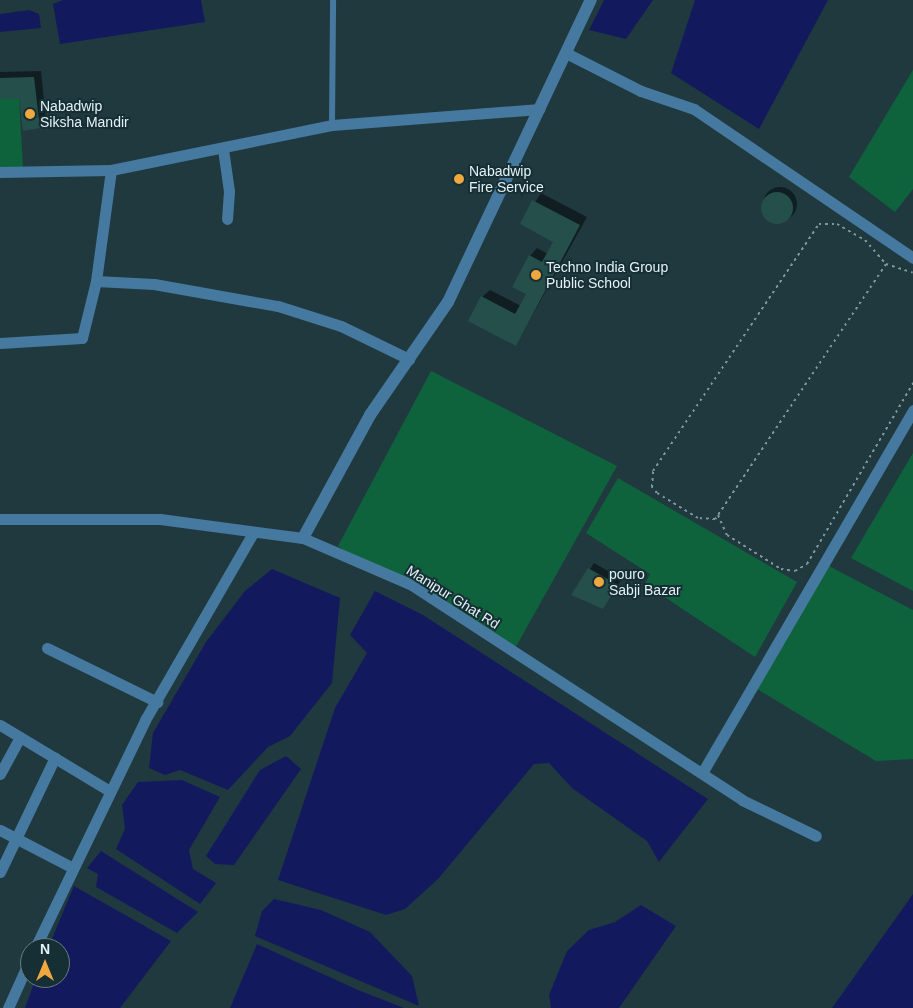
<!DOCTYPE html>
<style>
body{margin:0}
#map{position:relative;width:913px;height:1008px;overflow:hidden;background:#20393f;font-family:Helvetica,sans-serif}
div>[style]{position:absolute}
[style*='--x']{left:calc(var(--x)*1px);top:calc(var(--y)*1px);width:calc(var(--w)*1px);rotate:calc(var(--a)*1deg)}
.green>*{inset:0;background:#0f633c}
.water>*{inset:0;background:#121a5d}
.shadow>*{inset:0;background:#0007}
.round{border-radius:50%}
.building>*{inset:0;background:#254f4a}
.path>*{height:2px;margin-top:-1px;transform-origin:0;background:repeating-linear-gradient(90deg,#82969b 0 2.5px,transparent 0 6.5px)}
.service>*{height:5.5px;margin:-2.75px;padding:0 2.75px;transform-origin:2.75px;border-radius:2.75px;background:#46799f}
.minor>*{height:11px;margin:-5.5px;padding:0 5.5px;transform-origin:5.5px;border-radius:5.5px;background:#46799f}
.tertiary>*{height:12px;margin:-6px;padding:0 6px;transform-origin:6px;border-radius:6px;background:#46799f}
.dots>*{width:14px;height:14px;translate:-50% -50%;box-sizing:border-box;border:2px solid #162f35;border-radius:50%}
span{translate:-50% -50%;white-space:nowrap;text-align:center;line-height:1.15;-webkit-text-stroke:4px #162f35;paint-order:stroke}
.poi-label{font-size:14px;color:#e3f2f6}
.left{translate:0 -50%;text-align:left}
.street-label{font-size:14px;color:#e3f2f6}
.north{position:absolute;left:20px;top:938px;width:50px;height:50px;box-sizing:border-box;background:#162f35;border:1px solid #687d82;border-radius:50%;rotate:0deg;font-size:14px;font-weight:700;line-height:20px;text-align:center;color:#e3f2f6}
.north::after{content:'';display:block;margin:auto;width:18px;height:22px;background:#f0a73e;clip-path:polygon(50% 0,100% 100%,50% 72%,0 100%)}
</style>
<div id="map">
<div class="green">
<i style="clip-path:polygon(913px 70px,913px 189px,895px 212px,849px 177px)"></i>
<i style="clip-path:polygon(0 99px,19px 99px,23px 167px,0 167px)"></i>
<i style="clip-path:polygon(431px 371px,617px 466px,513px 652px,410px 584px,360px 564px,338px 546px)"></i>
<i style="clip-path:polygon(913px 453px,913px 591px,851px 558px)"></i>
<i style="clip-path:polygon(618px 478px,797px 582px,755px 657px,645px 584px,650px 574px,586px 533px)"></i>
<i style="clip-path:polygon(825px 564px,913px 610px,913px 759px,876px 761px,757px 689px)"></i>
</div>
<div class="water">
<i style="clip-path:polygon(63px 0,201px 0,205px 22px,60px 44px,53px 4px)"></i>
<i style="clip-path:polygon(604px 0,653px 0,626px 39px,589px 30px)"></i>
<i style="clip-path:polygon(695px 0,828px 0,759px 129px,671px 73px)"></i>
<i style="clip-path:polygon(29px 10px,39px 14px,41px 28px,0 32px,0 14px)"></i>
<i style="clip-path:polygon(272px 569px,340px 598px,332px 683px,290px 736px,268px 747px,228px 790px,180px 770px,165px 775px,149px 768px,153px 733px,206px 642px,245px 591px)"></i>
<i style="clip-path:polygon(375px 591px,423px 615px,708px 799px,659px 862px,647px 841px,572px 788px,549px 763px,534px 764px,438px 879px,405px 909px,386px 915px,278px 880px,335px 708px,367px 653px,350px 635px)"></i>
<i style="clip-path:polygon(286px 756px,301px 769px,234px 865px,215px 864px,206px 856px,260px 770px)"></i>
<i style="clip-path:polygon(182px 780px,220px 797px,189px 850px,193px 869px,216px 883px,200px 904px,116px 849px,125px 829px,122px 805px,138px 782px)"></i>
<i style="clip-path:polygon(101px 851px,198px 912px,177px 933px,96px 887px,98px 874px,87px 868px)"></i>
<i style="clip-path:polygon(74px 886px,171px 941px,120px 1008px,25px 1008px,36px 978px,60px 978px,60px 948px,48px 948px)"></i>
<i style="clip-path:polygon(913px 894px,913px 1008px,832px 1008px)"></i>
<i style="clip-path:polygon(274px 899px,321px 910px,370px 932px,412px 976px,419px 1006px,255px 936px,262px 911px)"></i>
<i style="clip-path:polygon(641px 905px,676px 926px,619px 1008px,551px 1008px,549px 995px,567px 951px,589px 930px,615px 922px)"></i>
<i style="clip-path:polygon(257px 944px,358px 990px,404px 1008px,230px 1008px)"></i>
</div>
<div class="shadow">
<i style="clip-path:polygon(41px 71px,46px 120px,39px 127px,20px 98px,0 97px,0 72px)"></i>
<i class="round" style="left:763px;top:187px;width:34px;height:34px"></i>
<i style="clip-path:polygon(541px 193px,587px 217px,516px 345px,482px 297px,490px 290px,521px 306px,527px 294px,530px 256px,537px 248px,548px 254px,555px 241px,521px 224px)"></i>
<i style="clip-path:polygon(594px 563px,622px 579px,603px 608px,573px 595px)"></i>
</div>
<div class="building">
<i style="clip-path:polygon(34px 77px,40px 128px,23px 131px,19px 99px,0 99px,0 78px)"></i>
<i class="round" style="left:761px;top:192px;width:32px;height:32px"></i>
<i style="clip-path:polygon(532px 200px,580px 225px,516px 346px,468px 321px,481px 296px,515px 314px,526px 294px,512px 287px,529px 255px,542px 262px,553px 242px,520px 224px)"></i>
<i style="clip-path:polygon(588px 568px,618px 585px,603px 609px,571px 595px)"></i>
</div>
<div class="path">
<i style="--x:819;--y:224;--w:18;--a:0"></i>
<i style="--x:837;--y:224;--w:32;--a:30"></i>
<i style="--x:865;--y:240;--w:32;--a:49"></i>
<i style="--x:886;--y:264;--w:307;--a:123.8"></i>
<i style="--x:715;--y:519;--w:17;--a:-177"></i>
<i style="--x:698;--y:518;--w:48;--a:-148.6"></i>
<i style="--x:657;--y:493;--w:8;--a:-130"></i>
<i style="--x:652;--y:487;--w:16;--a:-86"></i>
<i style="--x:653;--y:471;--w:298;--a:-56.1"></i>
<i style="--x:886;--y:264;--w:28;--a:18"></i>
<i style="--x:718;--y:515;--w:22;--a:66"></i>
<i style="--x:727;--y:535;--w:64;--a:32.2"></i>
<i style="--x:781;--y:569;--w:14;--a:8"></i>
<i style="--x:795;--y:571;--w:14;--a:-30"></i>
<i style="--x:807;--y:564;--w:210;--a:-59.6"></i>
</div>
<div class="service">
<i style="--x:332;--y:125;--w:125;--a:-89.5"></i>
</div>
<div class="minor">
<i style="--x:566;--y:53;--w:84;--a:26.9"></i>
<i style="--x:641;--y:91;--w:56;--a:18.8"></i>
<i style="--x:694;--y:109;--w:265;--a:34.2"></i>
<i style="--x:223;--y:149;--w:42;--a:81.9"></i>
<i style="--x:229;--y:191;--w:28;--a:94"></i>
<i style="--x:0;--y:172;--w:111;--a:-1"></i>
<i style="--x:111;--y:170;--w:226;--a:-11.5"></i>
<i style="--x:332;--y:125;--w:208;--a:-4.4"></i>
<i style="--x:96;--y:281;--w:58;--a:3"></i>
<i style="--x:154;--y:284;--w:126;--a:10.1"></i>
<i style="--x:278;--y:306;--w:66;--a:17.6"></i>
<i style="--x:341;--y:326;--w:76;--a:25.9"></i>
<i style="--x:0;--y:343;--w:82;--a:-3.5"></i>
<i style="--x:82;--y:338;--w:59;--a:-76.2"></i>
<i style="--x:96;--y:281;--w:112;--a:-82.3"></i>
<i style="--x:0;--y:519;--w:160;--a:0"></i>
<i style="--x:160;--y:519;--w:144;--a:7.6"></i>
<i style="--x:303;--y:538;--w:116;--a:23.3"></i>
<i style="--x:410;--y:584;--w:396;--a:33"></i>
<i style="--x:742;--y:800;--w:82;--a:25.9"></i>
<i style="--x:47;--y:648;--w:123;--a:26.1"></i>
<i style="--x:0;--y:725;--w:128;--a:31"></i>
<i style="--x:702;--y:773;--w:420;--a:-59.8"></i>
<i style="--x:0;--y:774;--w:42;--a:-61.6"></i>
<i style="--x:0;--y:830;--w:80;--a:27.5"></i>
<i style="--x:0;--y:872;--w:127;--a:-64.4"></i>
<i style="--x:35;--y:948;--w:253;--a:-64.2"></i>
<i style="--x:145;--y:720;--w:214;--a:-60"></i>
<i style="--x:8;--y:1008;--w:54;--a:-65.8"></i>
</div>
<div class="tertiary">
<i style="--x:303;--y:538;--w:140;--a:-61.4"></i>
<i style="--x:370;--y:415;--w:137;--a:-55.4"></i>
<i style="--x:448;--y:302;--w:334;--a:-64.7"></i>
</div>
<div class="dots">
<i style="left:30px;top:114px;background:#f0a73e"></i>
<i style="left:459px;top:179px;background:#f0a73e"></i>
<i style="left:536px;top:275px;background:#f0a73e"></i>
<i style="left:599px;top:582px;background:#f0a73e"></i>
</div>
<div class="poi-label">
<span class="left" style="left:40px;top:114px">Nabadwip<br>Siksha Mandir</span>
<span class="left" style="left:469px;top:179px">Nabadwip<br>Fire Service</span>
<span class="left" style="left:546px;top:275px">Techno India Group<br>Public School</span>
<span class="left" style="left:609px;top:582px">pouro<br>Sabji Bazar</span>
</div>
<div class="street-label">
<span style="left:453px;top:597px;rotate:32deg">Manipur Ghat Rd</span>
</div>
<div class="north">N</div>
</div>
